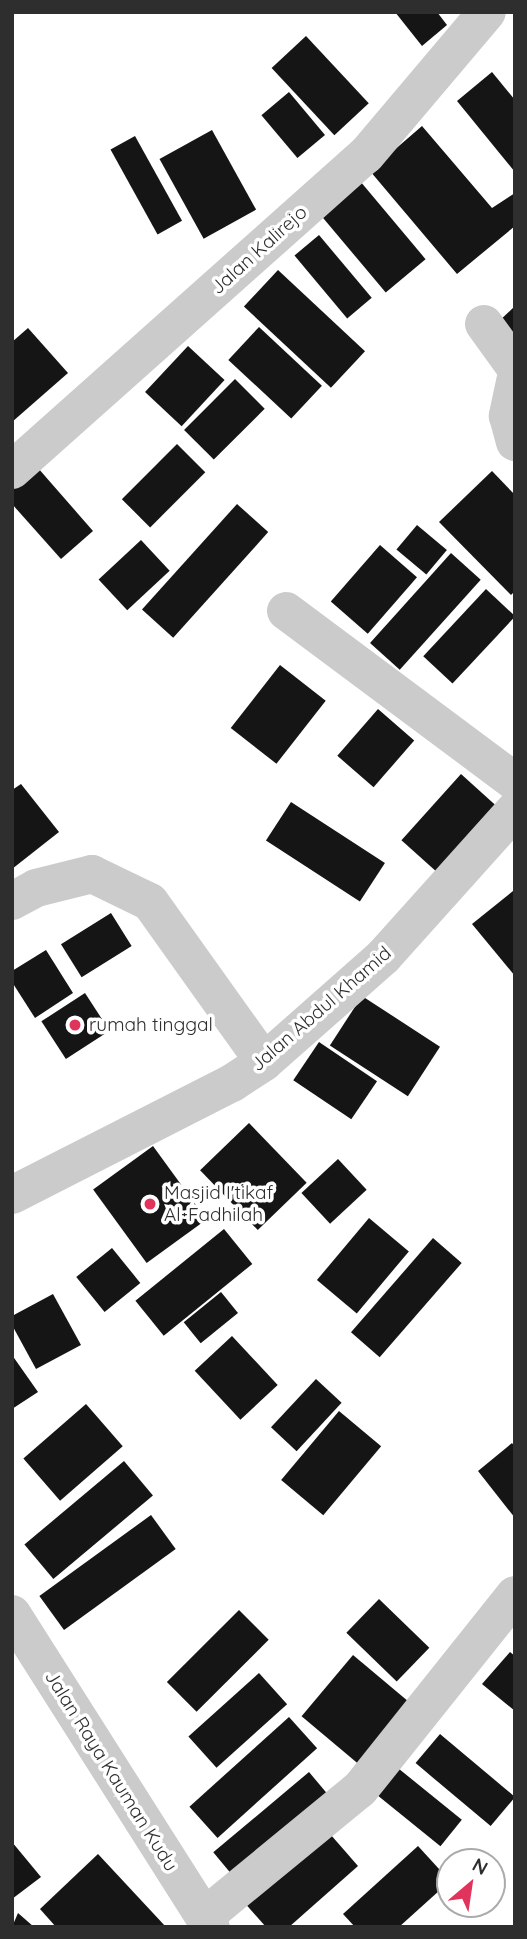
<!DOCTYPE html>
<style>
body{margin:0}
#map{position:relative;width:527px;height:1939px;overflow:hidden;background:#fff;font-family:Quicksand,sans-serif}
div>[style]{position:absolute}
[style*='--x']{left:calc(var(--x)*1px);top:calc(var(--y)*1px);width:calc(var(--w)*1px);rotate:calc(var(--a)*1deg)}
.building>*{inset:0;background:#151515;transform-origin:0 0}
.minor>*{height:38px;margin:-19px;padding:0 19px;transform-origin:19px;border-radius:19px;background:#cbcbcb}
.tertiary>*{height:38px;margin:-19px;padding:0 19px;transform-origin:19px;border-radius:19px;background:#cbcbcb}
.dots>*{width:19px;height:19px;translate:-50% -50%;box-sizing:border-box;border:4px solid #fff;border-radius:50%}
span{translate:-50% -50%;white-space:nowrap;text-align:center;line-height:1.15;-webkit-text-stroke:7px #fff;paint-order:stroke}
.street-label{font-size:19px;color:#2e2e2e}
.poi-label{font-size:19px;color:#2e2e2e}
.left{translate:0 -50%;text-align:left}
.frame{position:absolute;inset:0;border:14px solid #2e2e2e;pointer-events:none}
.north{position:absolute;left:436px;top:1848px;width:70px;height:70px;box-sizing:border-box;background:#fff;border:2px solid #ababab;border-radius:50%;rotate:29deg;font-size:19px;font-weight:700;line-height:28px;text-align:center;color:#2e2e2e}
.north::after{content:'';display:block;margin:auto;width:24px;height:32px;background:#e1345c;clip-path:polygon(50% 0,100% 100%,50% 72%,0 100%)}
</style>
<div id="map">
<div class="building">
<i style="clip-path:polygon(395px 12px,437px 12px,447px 25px,422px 46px)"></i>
<i style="left:306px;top:36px;width:92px;height:47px;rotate:47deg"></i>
<i style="clip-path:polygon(492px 72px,515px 100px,515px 172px,457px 101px)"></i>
<i style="left:289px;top:92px;width:56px;height:36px;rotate:50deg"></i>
<i style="clip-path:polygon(422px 126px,492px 208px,515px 193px,515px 226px,457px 274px,370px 171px)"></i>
<i style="left:212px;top:130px;width:91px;height:60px;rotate:61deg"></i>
<i style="left:135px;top:136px;width:97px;height:28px;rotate:61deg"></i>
<i style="left:360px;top:181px;width:102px;height:52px;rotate:50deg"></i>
<i style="left:319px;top:235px;width:82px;height:32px;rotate:50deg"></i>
<i style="left:278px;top:270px;width:119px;height:50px;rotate:43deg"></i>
<i style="clip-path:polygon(515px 306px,515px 343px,496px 324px)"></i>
<i style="left:259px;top:327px;width:86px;height:45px;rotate:43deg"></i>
<i style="clip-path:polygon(28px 328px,68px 373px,12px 422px,12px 342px)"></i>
<i style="left:188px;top:346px;width:50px;height:63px;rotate:43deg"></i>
<i style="left:235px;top:379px;width:42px;height:72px;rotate:45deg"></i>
<i style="left:177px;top:444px;width:40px;height:78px;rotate:45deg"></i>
<i style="clip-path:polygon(31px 460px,93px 531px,61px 559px,12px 504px,12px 476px)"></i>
<i style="clip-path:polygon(492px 471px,515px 495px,515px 591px,511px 595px,439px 522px)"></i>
<i style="left:237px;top:504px;width:42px;height:142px;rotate:42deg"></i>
<i style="left:417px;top:525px;width:39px;height:32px;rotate:40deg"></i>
<i style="left:141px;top:540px;width:42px;height:58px;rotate:47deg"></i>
<i style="left:380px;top:545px;width:49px;height:75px;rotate:41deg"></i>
<i style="left:451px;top:553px;width:40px;height:121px;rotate:42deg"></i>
<i style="left:486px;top:589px;width:40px;height:92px;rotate:43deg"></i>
<i style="left:280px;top:665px;width:58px;height:80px;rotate:38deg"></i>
<i style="left:378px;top:709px;width:48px;height:62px;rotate:41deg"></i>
<i style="left:461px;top:774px;width:54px;height:89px;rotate:42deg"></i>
<i style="clip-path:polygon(21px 784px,59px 832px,12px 869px,12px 790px)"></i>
<i style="left:291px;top:802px;width:112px;height:46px;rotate:33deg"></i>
<i style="clip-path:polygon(513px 891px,515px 894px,515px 976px,472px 924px)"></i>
<i style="left:111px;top:913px;width:39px;height:59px;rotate:58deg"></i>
<i style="clip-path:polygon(46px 950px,73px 993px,35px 1018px,12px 982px,12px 971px)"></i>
<i style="left:85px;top:993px;width:45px;height:52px;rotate:57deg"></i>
<i style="left:362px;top:996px;width:93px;height:59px;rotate:33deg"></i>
<i style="left:319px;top:1042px;width:70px;height:46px;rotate:34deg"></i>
<i style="left:249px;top:1123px;width:83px;height:68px;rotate:46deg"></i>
<i style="left:153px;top:1146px;width:91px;height:74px;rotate:54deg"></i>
<i style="left:338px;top:1159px;width:42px;height:50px;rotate:47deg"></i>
<i style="left:369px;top:1218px;width:52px;height:81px;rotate:40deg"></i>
<i style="left:224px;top:1229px;width:45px;height:114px;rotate:51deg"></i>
<i style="left:433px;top:1238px;width:38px;height:125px;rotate:41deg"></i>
<i style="left:112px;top:1248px;width:45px;height:46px;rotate:51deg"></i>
<i style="left:221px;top:1292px;width:27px;height:48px;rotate:51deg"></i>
<i style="clip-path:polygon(53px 1294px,81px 1345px,36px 1369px,12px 1325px,12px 1316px)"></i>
<i style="left:232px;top:1336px;width:67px;height:51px;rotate:47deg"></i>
<i style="clip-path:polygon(12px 1355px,38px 1392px,12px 1409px)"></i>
<i style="left:316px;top:1379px;width:35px;height:66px;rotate:43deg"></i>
<i style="left:86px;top:1404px;width:56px;height:83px;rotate:49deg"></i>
<i style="left:339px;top:1411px;width:55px;height:90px;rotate:40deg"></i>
<i style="clip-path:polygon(512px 1443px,515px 1447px,515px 1518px,478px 1471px)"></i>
<i style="left:124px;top:1461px;width:45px;height:130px;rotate:50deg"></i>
<i style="left:151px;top:1515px;width:42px;height:138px;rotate:54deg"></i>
<i style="left:379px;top:1599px;width:70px;height:47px;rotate:44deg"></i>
<i style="left:239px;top:1610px;width:42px;height:102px;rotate:45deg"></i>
<i style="clip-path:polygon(510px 1652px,515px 1656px,515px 1711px,482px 1684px)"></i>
<i style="left:353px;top:1655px;width:77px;height:80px;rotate:40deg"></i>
<i style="left:259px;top:1673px;width:42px;height:95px;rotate:48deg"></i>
<i style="left:289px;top:1717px;width:42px;height:134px;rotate:48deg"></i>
<i style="left:440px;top:1734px;width:98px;height:38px;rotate:40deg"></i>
<i style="left:388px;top:1760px;width:95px;height:34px;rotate:39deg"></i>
<i style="left:309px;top:1772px;width:35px;height:125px;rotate:50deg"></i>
<i style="clip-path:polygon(324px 1827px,358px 1866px,289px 1927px,266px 1927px,242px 1900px)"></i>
<i style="clip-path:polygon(12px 1842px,41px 1877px,12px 1899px)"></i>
<i style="clip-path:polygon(418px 1846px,450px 1881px,399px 1927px,355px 1927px,343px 1914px)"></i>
<i style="clip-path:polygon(98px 1854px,166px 1927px,56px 1927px,40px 1909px)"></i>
<i style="clip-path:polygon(18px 1913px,34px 1927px,12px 1927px)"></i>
</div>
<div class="minor">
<i style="--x:484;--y:324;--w:53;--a:54.2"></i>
<i style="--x:515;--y:382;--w:35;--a:102"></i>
<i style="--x:508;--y:416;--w:27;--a:75"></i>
<i style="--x:12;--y:470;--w:474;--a:-41.7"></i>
<i style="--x:366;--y:155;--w:187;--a:-49.8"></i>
<i style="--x:286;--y:611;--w:286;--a:36.7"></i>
<i style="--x:12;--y:901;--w:27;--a:-28"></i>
<i style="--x:36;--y:888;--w:58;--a:-14"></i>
<i style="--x:92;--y:874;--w:64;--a:25.8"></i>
<i style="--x:150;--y:902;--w:196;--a:54.5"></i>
<i style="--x:12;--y:1195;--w:247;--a:-27"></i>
<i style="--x:232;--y:1083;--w:38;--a:-33"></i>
<i style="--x:264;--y:1062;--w:159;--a:-41.4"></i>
<i style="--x:383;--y:957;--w:198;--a:-48.1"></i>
<i style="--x:204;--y:1917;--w:202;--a:-39.4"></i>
<i style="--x:360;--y:1789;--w:248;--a:-51.4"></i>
</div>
<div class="tertiary">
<i style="--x:12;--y:1614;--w:371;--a:57.6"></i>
</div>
<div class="dots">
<i style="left:75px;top:1025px;background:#e1345c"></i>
<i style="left:150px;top:1204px;background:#e1345c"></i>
</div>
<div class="street-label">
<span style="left:259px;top:250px;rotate:-42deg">Jalan Kalirejo</span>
<span style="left:321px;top:1009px;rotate:-41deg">Jalan Abdul Khamid</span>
<span style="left:111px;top:1771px;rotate:58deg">Jalan Raya Kauman Kudu</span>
</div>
<div class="poi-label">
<span class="left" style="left:89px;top:1025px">rumah tinggal</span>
<span class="left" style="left:164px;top:1204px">Masjid I'tikaf<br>Al-Fadhilah</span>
</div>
<div class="frame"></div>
<div class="north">N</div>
</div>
